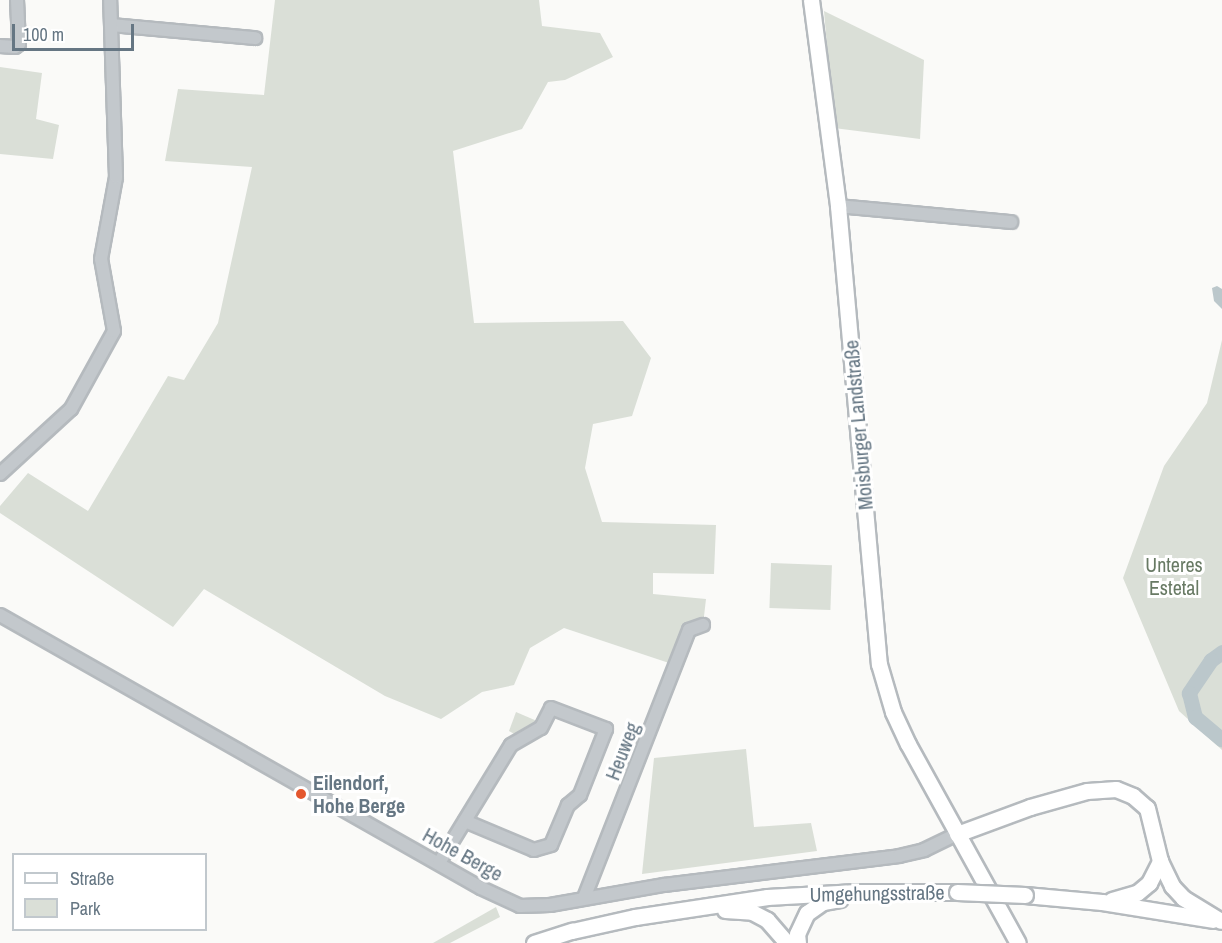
<!DOCTYPE html>
<meta charset="utf-8">
<style>
body{margin:0}
#map{position:relative;width:1222px;height:943px;overflow:hidden;background:#fafaf8;font-family:"Archivo Narrow",sans-serif}
div>[style]{position:absolute}
[style*='--x']{left:calc(var(--x)*1px);top:calc(var(--y)*1px);width:calc(var(--w)*1px);rotate:calc(var(--a)*1deg)}
.green>*{inset:0;background:#dadfd7;transform-origin:0 0}
.water>*{inset:0;background:#bbc7cb}
.river>*{height:15px;margin:-7.5px;padding:0 7.5px;transform-origin:7.5px;border-radius:7.5px;background:#bbc7cb}
.roads{filter:drop-shadow(2px 0 #b5babe) drop-shadow(-2px 0 #b5babe) drop-shadow(0 2px #b5babe) drop-shadow(0 -2px #b5babe)}
.minor>*{height:12px;margin:-6px;padding:0 6px;transform-origin:6px;border-radius:6px;background:#c3c8cc}
.major>*{height:15px;margin:-7.5px;padding:0 7.5px;transform-origin:7.5px;border-radius:7.5px;background:#fff}
.bridges{filter:drop-shadow(2px 0 #b5babe) drop-shadow(-2px 0 #b5babe) drop-shadow(0 2px #b5babe) drop-shadow(0 -2px #b5babe)}
.major-bridge>*{height:15px;margin:-7.5px;padding:0 7.5px;transform-origin:7.5px;border-radius:7.5px;background:#fff}
.dots>*{width:16px;height:16px;translate:-50% -50%;box-sizing:border-box;border:3px solid #fff;border-radius:50%}
span{translate:-50% -50%;white-space:nowrap;text-align:center;line-height:1.15;-webkit-text-stroke:6px #fff;paint-order:stroke}
.street-label{font-size:20px;color:#657683}
.park-label{font-size:20px;color:#687a64}
.poi-label{font-size:20px;color:#657683;font-weight:700}
.left{translate:0 -50%;text-align:left}
.legend{position:absolute;left:12px;top:853px;width:195px;height:78px;box-sizing:border-box;background:#fff;border:2px solid #c1c8cd;margin:0;padding:8px 10px;list-style:none;font-size:18px;color:#657683}
.legend li{display:flex;align-items:center;gap:12px;height:30px}
.legend b{width:30px;border:2px solid #c1c8cd}
.scale{position:absolute;left:12px;top:24px;width:122px;height:27px;box-sizing:border-box;border:3px solid #657683;border-top:0;padding-left:8px;font-size:18px;line-height:21px;white-space:nowrap;color:#657683;-webkit-text-stroke:4px #fff;paint-order:stroke}
</style>
<div id="map">
<div class="green">
<i style="clip-path:polygon(275px 0,539px 0,542px 26px,600px 33px,613px 57px,565px 80px,548px 82px,522px 129px,453px 151px,474px 323px,623px 321px,651px 358px,632px 416px,593px 424px,585px 468px,602px 522px,716px 525px,714px 574px,653px 573px,653px 594px,706px 599px,703px 625px,689px 630px,672px 664px,564px 628px,530px 648px,514px 685px,482px 692px,441px 719px,385px 696px,204px 589px,173px 627px,0 513px,0 506px,28px 473px,88px 511px,168px 376px,184px 380px,218px 323px,252px 167px,165px 161px,178px 89px,264px 95px)"></i>
<i style="clip-path:polygon(824px 11px,924px 60px,920px 139px,834px 128px)"></i>
<i style="clip-path:polygon(0 67px,42px 73px,36px 119px,59px 125px,53px 159px,0 154px)"></i>
<i style="clip-path:polygon(1222px 340px,1222px 750px,1179px 711px,1123px 578px,1164px 466px,1207px 403px)"></i>
<i style="left:771px;top:563px;width:61px;height:45px;rotate:2deg"></i>
<i style="clip-path:polygon(516px 712px,537px 721px,516px 735px,509px 731px)"></i>
<i style="clip-path:polygon(746px 749px,754px 827px,811px 823px,817px 851px,642px 874px,654px 758px)"></i>
<i style="clip-path:polygon(496px 907px,500px 917px,450px 943px,433px 943px)"></i>
</div>
<div class="water">
<i style="clip-path:polygon(1217px 286px,1222px 289px,1222px 309px,1214px 301px,1212px 288px)"></i>
</div>
<div class="river">
<i style="--x:1222;--y:652;--w:14;--a:144"></i>
<i style="--x:1211;--y:660;--w:40;--a:124"></i>
<i style="--x:1189;--y:693;--w:25;--a:76"></i>
<i style="--x:1195;--y:717;--w:35;--a:40"></i>
</div>
<div class="roads">
<div class="minor">
<i style="--x:111;--y:25;--w:145;--a:5.2"></i>
<i style="--x:0;--y:46;--w:15;--a:4"></i>
<i style="--x:15;--y:47;--w:5;--a:-37"></i>
<i style="--x:19;--y:44;--w:44;--a:-92.6"></i>
<i style="--x:838;--y:206;--w:174;--a:5.3"></i>
<i style="--x:0;--y:474;--w:96;--a:-42.5"></i>
<i style="--x:71;--y:409;--w:89;--a:-61.1"></i>
<i style="--x:114;--y:331;--w:73;--a:-100.2"></i>
<i style="--x:101;--y:259;--w:83;--a:-79.6"></i>
<i style="--x:116;--y:177;--w:177;--a:-91.9"></i>
<i style="--x:0;--y:615;--w:553;--a:29.58"></i>
<i style="--x:481;--y:888;--w:43;--a:24.8"></i>
<i style="--x:520;--y:906;--w:30;--a:-2"></i>
<i style="--x:550;--y:905;--w:116;--a:-10"></i>
<i style="--x:664;--y:885;--w:237;--a:-7"></i>
<i style="--x:899;--y:856;--w:26;--a:-13"></i>
<i style="--x:924;--y:850;--w:37;--a:-26"></i>
<i style="--x:439;--y:863;--w:138;--a:-58.6"></i>
<i style="--x:511;--y:745;--w:34;--a:-30"></i>
<i style="--x:541;--y:728;--w:22;--a:-63"></i>
<i style="--x:551;--y:708;--w:59;--a:20.9"></i>
<i style="--x:606;--y:729;--w:71;--a:111.5"></i>
<i style="--x:580;--y:795;--w:16;--a:140"></i>
<i style="--x:568;--y:805;--w:43;--a:113"></i>
<i style="--x:551;--y:845;--w:18;--a:164"></i>
<i style="--x:534;--y:850;--w:75;--a:-157.2"></i>
<i style="--x:584;--y:898;--w:288;--a:-68.6"></i>
<i style="--x:689;--y:630;--w:15;--a:-20"></i>
</div>
<div class="major">
<i style="--x:811;--y:0;--w:208;--a:82.5"></i>
<i style="--x:838;--y:206;--w:460;--a:84.9"></i>
<i style="--x:879;--y:664;--w:50;--a:73.7"></i>
<i style="--x:893;--y:712;--w:35;--a:65"></i>
<i style="--x:908;--y:744;--w:227;--a:61.1"></i>
<i style="--x:957;--y:834;--w:78;--a:-20.3"></i>
<i style="--x:1030;--y:807;--w:59;--a:-15.7"></i>
<i style="--x:1087;--y:791;--w:29;--a:-4"></i>
<i style="--x:1116;--y:789;--w:18;--a:22"></i>
<i style="--x:1133;--y:796;--w:18;--a:41"></i>
<i style="--x:1147;--y:808;--w:55;--a:76.2"></i>
<i style="--x:1160;--y:861;--w:28;--a:64"></i>
<i style="--x:1172;--y:886;--w:16;--a:47"></i>
<i style="--x:1183;--y:898;--w:44;--a:31.2"></i>
<i style="--x:1025;--y:895;--w:77;--a:5.2"></i>
<i style="--x:1102;--y:902;--w:112;--a:9.2"></i>
<i style="--x:1112;--y:900;--w:26;--a:-16"></i>
<i style="--x:1137;--y:893;--w:16;--a:-40"></i>
<i style="--x:1149;--y:883;--w:25;--a:-63"></i>
<i style="--x:725;--y:910;--w:27;--a:4"></i>
<i style="--x:752;--y:912;--w:17;--a:28"></i>
<i style="--x:767;--y:920;--w:30;--a:49"></i>
<i style="--x:534;--y:943;--w:40;--a:-18"></i>
<i style="--x:572;--y:931;--w:65;--a:-12.5"></i>
<i style="--x:635;--y:917;--w:134;--a:-8.6"></i>
<i style="--x:767;--y:897;--w:89;--a:-3.2"></i>
<i style="--x:856;--y:892;--w:101;--a:0"></i>
<i style="--x:798;--y:943;--w:9;--a:-96"></i>
<i style="--x:797;--y:934;--w:23;--a:-65"></i>
<i style="--x:807;--y:913;--w:19;--a:-35"></i>
<i style="--x:823;--y:902;--w:17;--a:-10"></i>
</div>
</div>
<div class="bridges">
<div class="major-bridge">
<i style="--x:957;--y:892;--w:68;--a:2.5"></i>
</div>
</div>
<div class="dots">
<i style="left:301px;top:794px;background:#e4572e"></i>
</div>
<div class="street-label">
<span style="left:858px;top:425px;rotate:-95deg">Moisburger Landstraße</span>
<span style="left:622px;top:751px;rotate:-69deg">Heuweg</span>
<span style="left:463px;top:854px;rotate:29deg">Hohe Berge</span>
<span style="left:877px;top:893px;rotate:-1deg">Umgehungsstraße</span>
</div>
<div class="park-label">
<span style="left:1174px;top:576px">Unteres<br>Estetal</span>
</div>
<div class="poi-label">
<span class="left" style="left:313px;top:794px">Eilendorf,<br>Hohe Berge</span>
</div>
<ul class="legend">
<li><b style="height:8px;background:#fff"></b>Straße</li>
<li><b style="height:16px;background:#dadfd7"></b>Park</li>
</ul>
<div class="scale">100 m</div>
</div>
